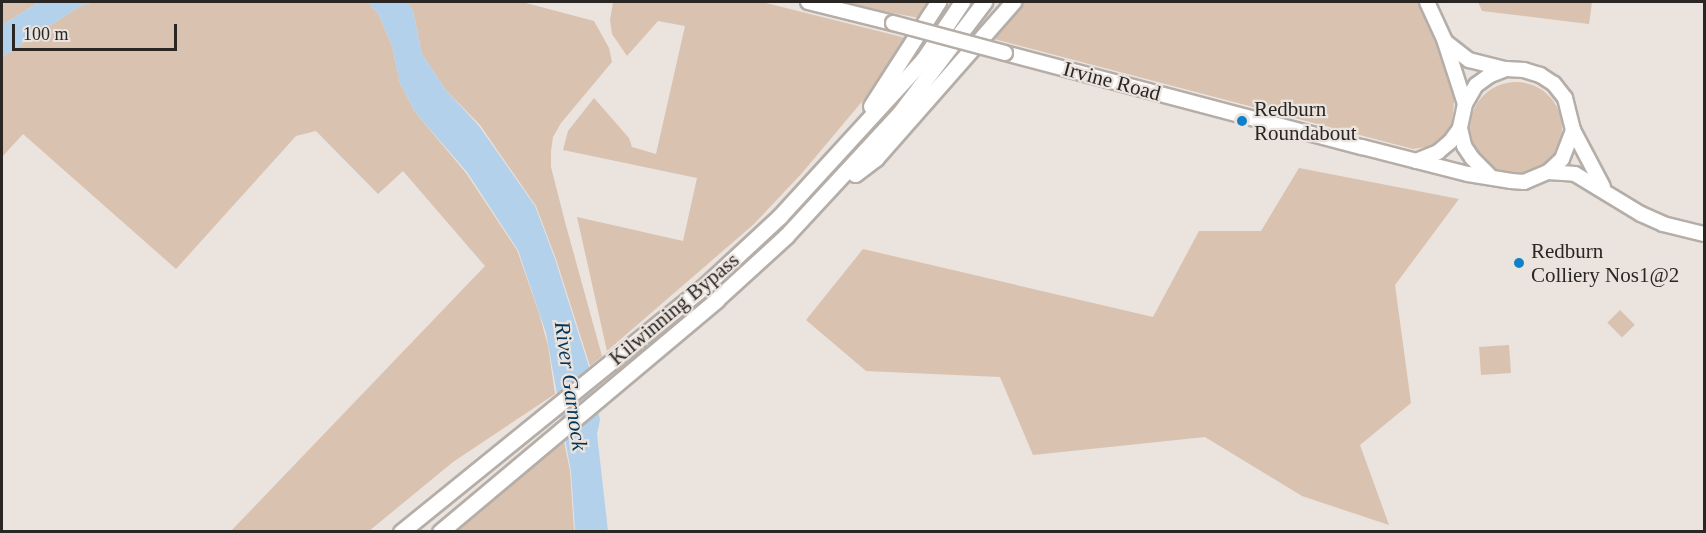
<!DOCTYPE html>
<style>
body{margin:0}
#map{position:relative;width:1706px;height:533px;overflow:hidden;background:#ebe3dd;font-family:Georgia,serif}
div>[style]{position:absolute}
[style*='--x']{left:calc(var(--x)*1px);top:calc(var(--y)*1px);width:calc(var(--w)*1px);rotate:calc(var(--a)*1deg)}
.green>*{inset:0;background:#d9c2af;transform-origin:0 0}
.round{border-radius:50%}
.water>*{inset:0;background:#b4d1ec}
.roads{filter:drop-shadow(2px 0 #b5aea8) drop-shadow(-2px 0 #b5aea8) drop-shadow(0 2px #b5aea8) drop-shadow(0 -2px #b5aea8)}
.primary>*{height:14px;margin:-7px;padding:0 7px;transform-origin:7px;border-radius:7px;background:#fff}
.trunk>*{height:15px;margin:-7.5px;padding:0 7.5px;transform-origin:7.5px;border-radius:7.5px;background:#fff}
.bridges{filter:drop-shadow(2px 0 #b5aea8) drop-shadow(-2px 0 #b5aea8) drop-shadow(0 2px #b5aea8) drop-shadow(0 -2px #b5aea8)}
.primary-bridge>*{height:14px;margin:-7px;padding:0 7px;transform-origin:7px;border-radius:7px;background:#fff}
.dots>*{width:16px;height:16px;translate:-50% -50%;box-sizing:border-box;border:3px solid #ebe3dd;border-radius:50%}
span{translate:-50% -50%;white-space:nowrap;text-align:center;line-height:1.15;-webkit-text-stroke:4.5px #ebe3dd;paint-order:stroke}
.street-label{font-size:21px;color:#292624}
.poi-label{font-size:21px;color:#292624}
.left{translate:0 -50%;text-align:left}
.water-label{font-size:22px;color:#013456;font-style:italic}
.frame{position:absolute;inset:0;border:3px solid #292624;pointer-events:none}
.scale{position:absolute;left:12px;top:24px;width:165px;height:27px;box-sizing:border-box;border:3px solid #292624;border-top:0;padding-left:8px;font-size:18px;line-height:21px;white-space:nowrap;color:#292624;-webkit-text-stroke:4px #ebe3dd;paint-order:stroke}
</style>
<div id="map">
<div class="green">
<i style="clip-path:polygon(7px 2px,39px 2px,2px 25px,2px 4px)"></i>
<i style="clip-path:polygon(94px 2px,368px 2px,379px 15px,392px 46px,400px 83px,415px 112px,466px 173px,517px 250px,539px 313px,548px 346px,555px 394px,453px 462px,369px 531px,231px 531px,485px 266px,403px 171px,378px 194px,316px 131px,296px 136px,176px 269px,23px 134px,2px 157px,2px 57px,80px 6px)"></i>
<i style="clip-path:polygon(407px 2px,522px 2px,594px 21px,609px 48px,612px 62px,561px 123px,553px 137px,551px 151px,551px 167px,565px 222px,602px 356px,590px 366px,556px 259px,536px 206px,480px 125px,445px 89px,422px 54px,413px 11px)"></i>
<i style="clip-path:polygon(613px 2px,762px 2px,906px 38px,865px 98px,802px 173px,754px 224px,607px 351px,577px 217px,683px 241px,697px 178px,563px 150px,568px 131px,594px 98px,629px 138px,632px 147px,656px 154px,685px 26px,658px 21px,627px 56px,612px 34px,610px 20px)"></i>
<i style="clip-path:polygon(837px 2px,929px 2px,919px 18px)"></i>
<i style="clip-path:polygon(1022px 2px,1419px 2px,1455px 92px,1452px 123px,1441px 140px,1433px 146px,1413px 149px,994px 39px)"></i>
<i style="clip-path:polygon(1478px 2px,1592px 2px,1589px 24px,1482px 11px)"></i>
<i class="round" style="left:1470px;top:82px;width:92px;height:92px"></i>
<i style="clip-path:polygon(1299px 168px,1459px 199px,1395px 285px,1411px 403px,1360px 445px,1389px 525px,1302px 496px,1205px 437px,1033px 455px,1000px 377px,866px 371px,806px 320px,863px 249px,1153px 317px,1199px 231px,1261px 231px)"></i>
<i style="left:1620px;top:310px;width:21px;height:18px;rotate:45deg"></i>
<i style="left:1509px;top:345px;width:28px;height:30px;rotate:86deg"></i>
<i style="clip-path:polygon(564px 441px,570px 471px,574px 531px,457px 531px)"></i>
</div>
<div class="water">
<i style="clip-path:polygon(39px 2px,94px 2px,80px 6px,2px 57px,2px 25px)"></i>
<i style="clip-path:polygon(368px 2px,407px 2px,413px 11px,422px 54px,445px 89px,479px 126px,535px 206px,555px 259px,590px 370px,600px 420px,597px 434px,608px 531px,575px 531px,571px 472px,546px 333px,518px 250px,467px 172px,415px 112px,400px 83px,392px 46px,379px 15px)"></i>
</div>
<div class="roads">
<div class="primary">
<i style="--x:808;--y:2;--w:88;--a:13.9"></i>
<i style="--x:1427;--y:2;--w:41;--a:65.3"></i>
<i style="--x:1444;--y:39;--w:68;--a:72.1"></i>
<i style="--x:1447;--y:43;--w:28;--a:38"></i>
<i style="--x:1469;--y:60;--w:37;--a:14"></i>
<i style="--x:1005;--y:53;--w:369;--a:14.8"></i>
<i style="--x:1362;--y:147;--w:109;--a:14.3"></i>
<i style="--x:1468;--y:174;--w:44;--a:9.2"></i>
<i style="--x:1511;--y:181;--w:13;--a:4"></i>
<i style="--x:1524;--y:182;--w:26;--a:-23"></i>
<i style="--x:1548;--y:172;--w:19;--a:-43"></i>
<i style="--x:1562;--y:159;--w:31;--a:-69"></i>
<i style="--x:1573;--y:130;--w:33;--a:-104"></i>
<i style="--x:1565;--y:98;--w:18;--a:-128"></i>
<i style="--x:1554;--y:84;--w:17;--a:-147"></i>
<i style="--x:1540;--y:75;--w:17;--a:-163"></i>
<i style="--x:1524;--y:70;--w:18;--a:-177"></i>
<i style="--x:1506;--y:69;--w:17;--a:159"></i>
<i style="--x:1490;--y:75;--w:17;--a:144"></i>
<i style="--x:1476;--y:85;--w:22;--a:120"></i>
<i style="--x:1465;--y:104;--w:25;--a:102"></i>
<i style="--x:1460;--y:128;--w:18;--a:77"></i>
<i style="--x:1464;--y:146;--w:14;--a:56"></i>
<i style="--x:1472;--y:158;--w:25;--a:45"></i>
<i style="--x:1573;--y:130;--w:64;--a:62.2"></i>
<i style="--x:1416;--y:161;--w:24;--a:-22"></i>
<i style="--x:1438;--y:152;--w:16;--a:-40"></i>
<i style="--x:1450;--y:142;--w:17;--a:-54"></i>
<i style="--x:1548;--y:172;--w:27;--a:4"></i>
<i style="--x:1575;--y:174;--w:77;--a:31.2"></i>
<i style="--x:1641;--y:214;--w:24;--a:24"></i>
<i style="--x:1663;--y:224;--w:42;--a:13.7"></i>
</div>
<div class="trunk">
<i style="--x:871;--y:106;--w:124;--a:-57.2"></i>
<i style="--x:855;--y:174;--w:26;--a:-37"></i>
<i style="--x:876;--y:158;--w:208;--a:-48.7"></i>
<i style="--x:401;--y:532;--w:395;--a:-39"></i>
<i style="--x:708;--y:283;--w:98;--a:-42.9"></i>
<i style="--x:780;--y:216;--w:212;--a:-47.5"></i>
<i style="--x:923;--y:60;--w:70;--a:-56.1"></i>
<i style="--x:440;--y:532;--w:361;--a:-40"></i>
<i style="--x:716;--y:300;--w:95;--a:-42.4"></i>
<i style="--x:786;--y:236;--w:166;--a:-47.2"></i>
<i style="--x:899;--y:114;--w:141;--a:-52.8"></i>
</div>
</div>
<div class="bridges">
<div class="primary-bridge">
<i style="--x:893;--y:23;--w:116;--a:15"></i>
</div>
</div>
<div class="dots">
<i style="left:1242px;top:121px;background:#1080ca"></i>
<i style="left:1519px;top:263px;background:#1080ca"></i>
</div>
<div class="street-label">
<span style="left:1112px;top:81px;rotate:15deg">Irvine Road</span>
<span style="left:674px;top:309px;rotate:-40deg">Kilwinning Bypass</span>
</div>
<div class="poi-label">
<span class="left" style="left:1254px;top:121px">Redburn<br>Roundabout</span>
<span class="left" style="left:1531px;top:263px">Redburn<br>Colliery Nos1@2</span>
</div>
<div class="water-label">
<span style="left:571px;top:386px;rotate:82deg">River Garnock</span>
</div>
<div class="frame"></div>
<div class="scale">100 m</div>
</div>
